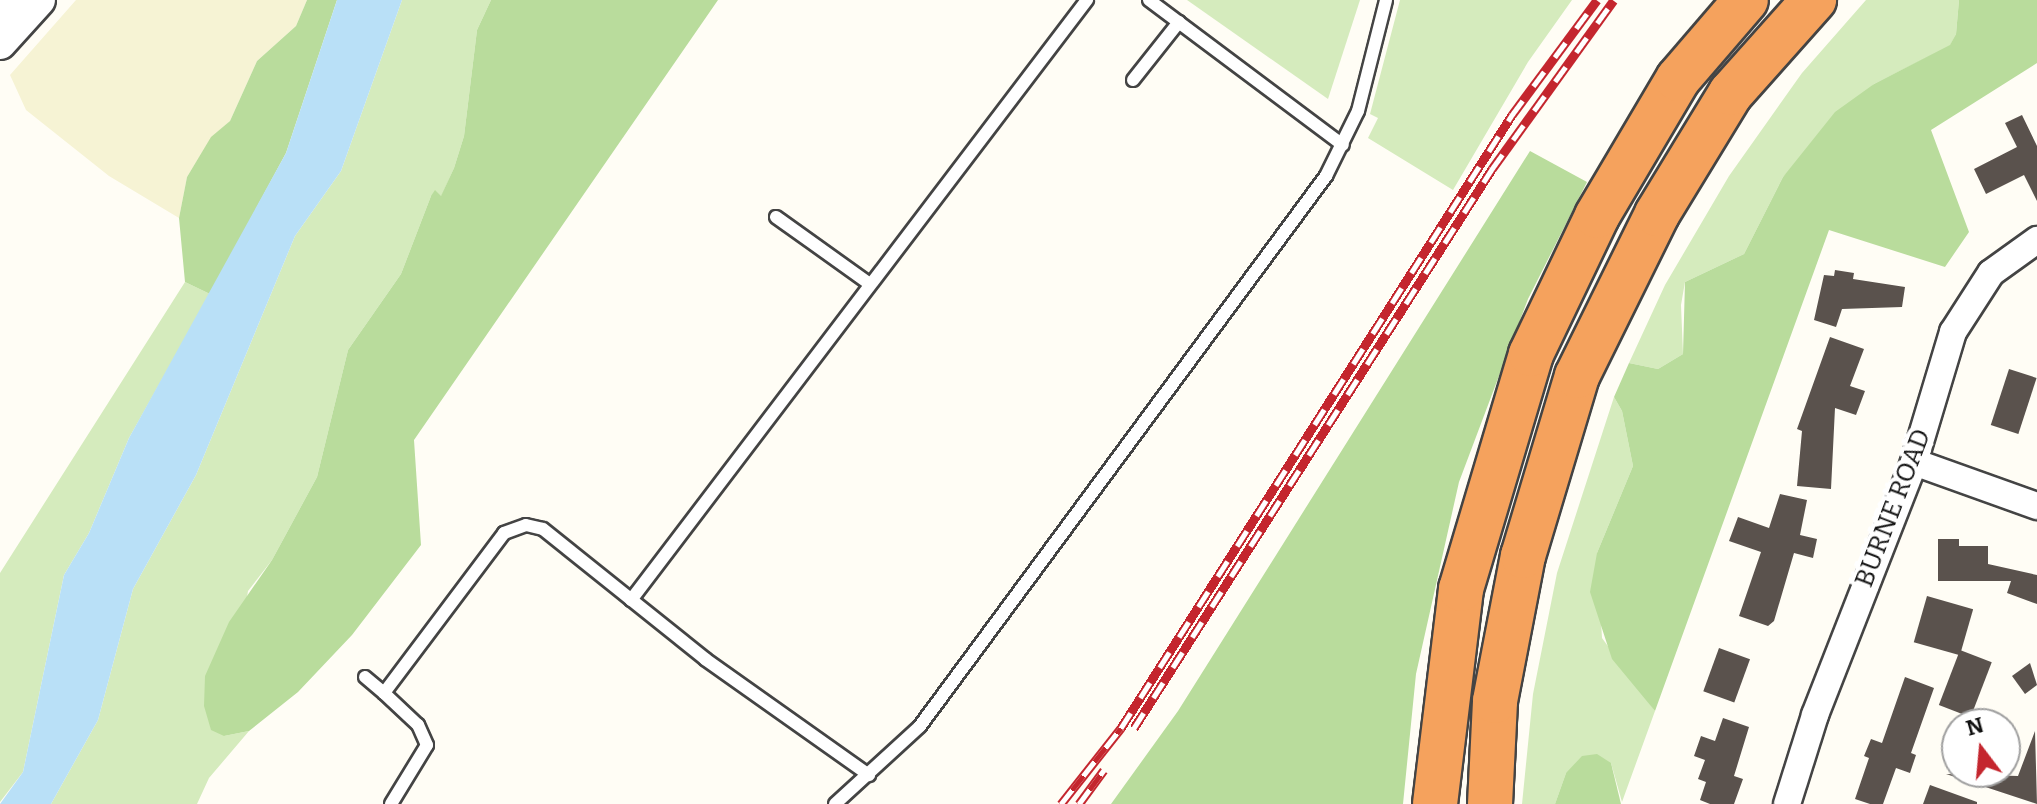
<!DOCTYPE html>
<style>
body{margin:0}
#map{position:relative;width:2037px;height:804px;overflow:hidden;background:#fffdf5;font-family:Bitter,serif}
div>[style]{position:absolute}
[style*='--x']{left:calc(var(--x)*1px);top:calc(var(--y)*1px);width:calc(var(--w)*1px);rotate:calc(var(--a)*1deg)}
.farmland>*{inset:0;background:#f6f3d4}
.green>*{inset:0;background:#d5ebbd}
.forest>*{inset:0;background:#b9dc9c}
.water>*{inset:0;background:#b9e0f7}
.building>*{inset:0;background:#5a524d;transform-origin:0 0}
.roads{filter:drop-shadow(2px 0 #444) drop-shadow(-2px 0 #444) drop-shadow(0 2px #444) drop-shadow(0 -2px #444)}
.service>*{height:12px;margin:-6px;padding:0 6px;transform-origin:6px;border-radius:6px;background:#fff}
.minor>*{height:26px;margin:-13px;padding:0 13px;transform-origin:13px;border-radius:13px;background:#fff}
.tertiary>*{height:32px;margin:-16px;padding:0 16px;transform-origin:16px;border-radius:16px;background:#fff}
.motorway>*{height:44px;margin:-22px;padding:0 22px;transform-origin:22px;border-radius:22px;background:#f5a25d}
.rail>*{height:9px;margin-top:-4.5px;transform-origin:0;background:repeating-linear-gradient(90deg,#fff 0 18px,#c4262e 0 36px);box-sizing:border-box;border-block:2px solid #c4262e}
span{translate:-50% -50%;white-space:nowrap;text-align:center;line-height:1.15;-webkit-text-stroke:8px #fff;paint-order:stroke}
.street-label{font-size:26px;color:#111}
.north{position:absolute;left:1941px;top:708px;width:80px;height:80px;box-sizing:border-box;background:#fff;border:2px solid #a0a0a0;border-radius:50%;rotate:344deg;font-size:22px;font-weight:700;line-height:32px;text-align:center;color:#111}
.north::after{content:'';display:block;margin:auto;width:28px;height:36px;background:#c4262e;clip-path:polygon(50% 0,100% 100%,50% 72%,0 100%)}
</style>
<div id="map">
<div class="farmland">
<i style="clip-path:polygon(76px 0,307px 0,296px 26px,257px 61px,230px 121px,211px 138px,187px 177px,179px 218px,109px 176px,26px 110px,10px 75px)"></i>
</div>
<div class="green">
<i style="clip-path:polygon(402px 0,491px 0,477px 30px,464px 136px,454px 168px,441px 197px,431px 196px,401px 274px,348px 350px,317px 477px,272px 560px,248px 591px,224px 736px,249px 731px,209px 778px,197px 804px,51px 804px,98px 720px,133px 589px,196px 475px,295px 236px,341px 171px)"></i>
<i style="clip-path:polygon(1187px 0,1360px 0,1328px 99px)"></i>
<i style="clip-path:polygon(1400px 0,1572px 0,1528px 62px,1453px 190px,1368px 138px,1378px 118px,1370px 114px)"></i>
<i style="clip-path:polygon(1866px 0,1959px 0,1956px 34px,1950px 46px,1874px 84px,1783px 177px,1744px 254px,1685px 282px,1681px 305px,1683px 354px,1658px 369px,1629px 363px,1665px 285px,1729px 176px,1802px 73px)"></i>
<i style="clip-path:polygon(185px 282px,210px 294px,129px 438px,89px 533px,64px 575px,23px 772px,0 802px,0 573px)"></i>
<i style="clip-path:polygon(1614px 397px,1622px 411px,1633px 466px,1597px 553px,1602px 638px,1655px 711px,1622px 802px,1611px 763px,1566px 773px,1555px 804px,1522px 804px,1533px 694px,1557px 573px)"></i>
</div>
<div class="forest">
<i style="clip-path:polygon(307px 0,337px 0,286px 153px,210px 294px,185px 282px,179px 218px,187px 177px,211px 137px,230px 121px,257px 61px,296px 26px)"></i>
<i style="clip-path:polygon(491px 0,718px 0,414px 440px,421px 545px,352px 635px,298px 692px,249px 731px,224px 736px,211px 730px,204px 706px,205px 676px,229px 622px,272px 560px,317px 477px,348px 350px,401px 274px,431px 196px,435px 190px,441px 196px,454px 168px,464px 136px,477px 30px)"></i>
<i style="clip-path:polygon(1959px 0,2037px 0,2037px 63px,1931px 130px,1969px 232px,1945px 267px,1829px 230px,1655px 711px,1612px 659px,1590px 592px,1597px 553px,1633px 466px,1622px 411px,1614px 397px,1629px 363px,1658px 369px,1683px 354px,1685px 282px,1744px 254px,1783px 177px,1835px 112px,1874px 84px,1950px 45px,1956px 34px)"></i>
<i style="clip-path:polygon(1530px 151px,1587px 182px,1528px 299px,1459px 482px,1416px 674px,1403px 804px,1111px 804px,1178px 711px)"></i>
<i style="clip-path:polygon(1597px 754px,1611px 763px,1621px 804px,1555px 804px,1566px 773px,1582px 756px)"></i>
</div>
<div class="water">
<i style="clip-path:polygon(337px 0,402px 0,341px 171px,295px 236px,196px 475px,133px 589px,98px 720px,51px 804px,0 804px,23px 772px,64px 575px,89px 533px,129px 438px,286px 153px)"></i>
</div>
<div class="building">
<i style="clip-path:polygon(2022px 115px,2037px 146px,2037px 201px,2024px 175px,1986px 194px,1974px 169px,2017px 147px,2005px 123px)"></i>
<i style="clip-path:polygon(1835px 270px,1854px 273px,1853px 279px,1905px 287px,1902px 307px,1842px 309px,1836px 327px,1814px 320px,1824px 275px,1834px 276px)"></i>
<i style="clip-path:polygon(1830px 337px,1864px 349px,1850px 386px,1865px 391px,1856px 415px,1835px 408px,1831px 489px,1797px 486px,1802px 431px,1797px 429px)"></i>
<i style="left:2009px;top:369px;width:29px;height:59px;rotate:18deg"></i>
<i style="clip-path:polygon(1780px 494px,1807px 500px,1800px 535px,1817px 539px,1813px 558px,1794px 553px,1774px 621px,1768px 626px,1739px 616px,1761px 552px,1729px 541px,1738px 517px,1769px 528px)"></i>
<i style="clip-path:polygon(1938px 539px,1959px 539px,1959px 546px,1988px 546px,1988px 564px,2037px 575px,2037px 604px,2007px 593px,2011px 581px,1938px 581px)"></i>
<i style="left:1927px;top:596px;width:48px;height:48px;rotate:16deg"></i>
<i style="left:1719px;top:648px;width:33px;height:46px;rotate:20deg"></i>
<i style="left:1960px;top:650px;width:34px;height:59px;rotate:21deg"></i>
<i style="clip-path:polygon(2030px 663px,2037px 685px,2025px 694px,2012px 676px)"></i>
<i style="clip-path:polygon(1905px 677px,1934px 688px,1911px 753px,1916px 755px,1910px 773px,1896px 768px,1883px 804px,1870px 804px,1855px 799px,1869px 758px,1864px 756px,1871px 739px,1882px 743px)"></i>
<i style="clip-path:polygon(1723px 718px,1749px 727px,1734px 776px,1743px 779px,1734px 804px,1710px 804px,1700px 800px,1706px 782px,1698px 779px,1705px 760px,1694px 756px,1701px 736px,1715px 741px)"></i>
<i style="clip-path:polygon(2035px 731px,2037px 804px,1946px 774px,2018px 776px)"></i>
<i style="clip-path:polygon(1930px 785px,1977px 802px,1977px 804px,1923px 804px)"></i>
</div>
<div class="roads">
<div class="service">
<i style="--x:1149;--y:0;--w:242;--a:36.8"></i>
<i style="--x:1133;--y:80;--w:74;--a:-51.6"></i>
<i style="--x:776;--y:217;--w:115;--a:35.5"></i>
<i style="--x:631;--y:600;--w:754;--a:-52.77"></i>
<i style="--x:365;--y:677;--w:25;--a:40"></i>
<i style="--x:391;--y:804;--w:69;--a:-58.6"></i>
<i style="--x:427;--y:745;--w:22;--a:-114"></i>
<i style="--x:418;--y:725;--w:47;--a:-136.7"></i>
<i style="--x:384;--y:693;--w:200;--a:-53.1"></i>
<i style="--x:504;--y:533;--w:23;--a:-20"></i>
<i style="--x:526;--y:525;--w:17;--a:13"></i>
<i style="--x:543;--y:529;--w:208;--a:38.7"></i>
<i style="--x:705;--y:659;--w:201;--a:35.3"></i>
<i style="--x:835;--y:804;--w:115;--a:-42.5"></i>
<i style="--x:920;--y:726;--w:684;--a:-53.57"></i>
<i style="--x:1326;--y:176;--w:72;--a:-63.8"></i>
<i style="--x:1358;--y:111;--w:114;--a:-75.8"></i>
</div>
<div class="minor">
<i style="--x:1914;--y:462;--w:131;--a:19.7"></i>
<i style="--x:1787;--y:804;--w:93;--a:-72.5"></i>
<i style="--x:1815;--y:715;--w:272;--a:-68.6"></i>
<i style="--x:1914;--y:462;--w:136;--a:-73.3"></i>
<i style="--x:1953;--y:332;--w:70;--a:-57.2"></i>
<i style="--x:1991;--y:273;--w:57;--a:-35.7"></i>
</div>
<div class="tertiary">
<i style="--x:0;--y:4;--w:5;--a:-53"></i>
<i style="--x:0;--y:43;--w:58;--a:-47.8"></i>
</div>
<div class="motorway">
<i style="--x:1435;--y:804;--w:217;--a:-83.1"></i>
<i style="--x:1461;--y:589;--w:245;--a:-73.4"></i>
<i style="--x:1531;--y:354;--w:153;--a:-64.4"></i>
<i style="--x:1597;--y:216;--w:159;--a:-59.4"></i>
<i style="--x:1678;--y:79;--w:104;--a:-49.3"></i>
<i style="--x:1490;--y:804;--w:103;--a:-87.2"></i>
<i style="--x:1495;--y:701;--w:148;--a:-79.1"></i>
<i style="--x:1523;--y:556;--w:188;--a:-73.3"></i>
<i style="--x:1577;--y:376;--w:181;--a:-63.7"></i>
<i style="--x:1657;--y:214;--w:142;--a:-58.6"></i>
<i style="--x:1731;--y:93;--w:125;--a:-48.3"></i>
</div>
</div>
<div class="rail">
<i style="--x:1134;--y:728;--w:664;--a:-57.36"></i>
<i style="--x:1492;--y:169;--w:208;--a:-54.2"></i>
<i style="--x:1061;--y:804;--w:97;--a:-51.7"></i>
<i style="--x:1121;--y:728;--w:727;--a:-57.47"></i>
<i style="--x:1512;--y:115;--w:143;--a:-53.5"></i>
<i style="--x:1079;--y:804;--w:42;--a:-53.7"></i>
</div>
<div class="street-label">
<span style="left:1893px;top:508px;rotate:-69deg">BURNE ROAD</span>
</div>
<div class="north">N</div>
</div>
